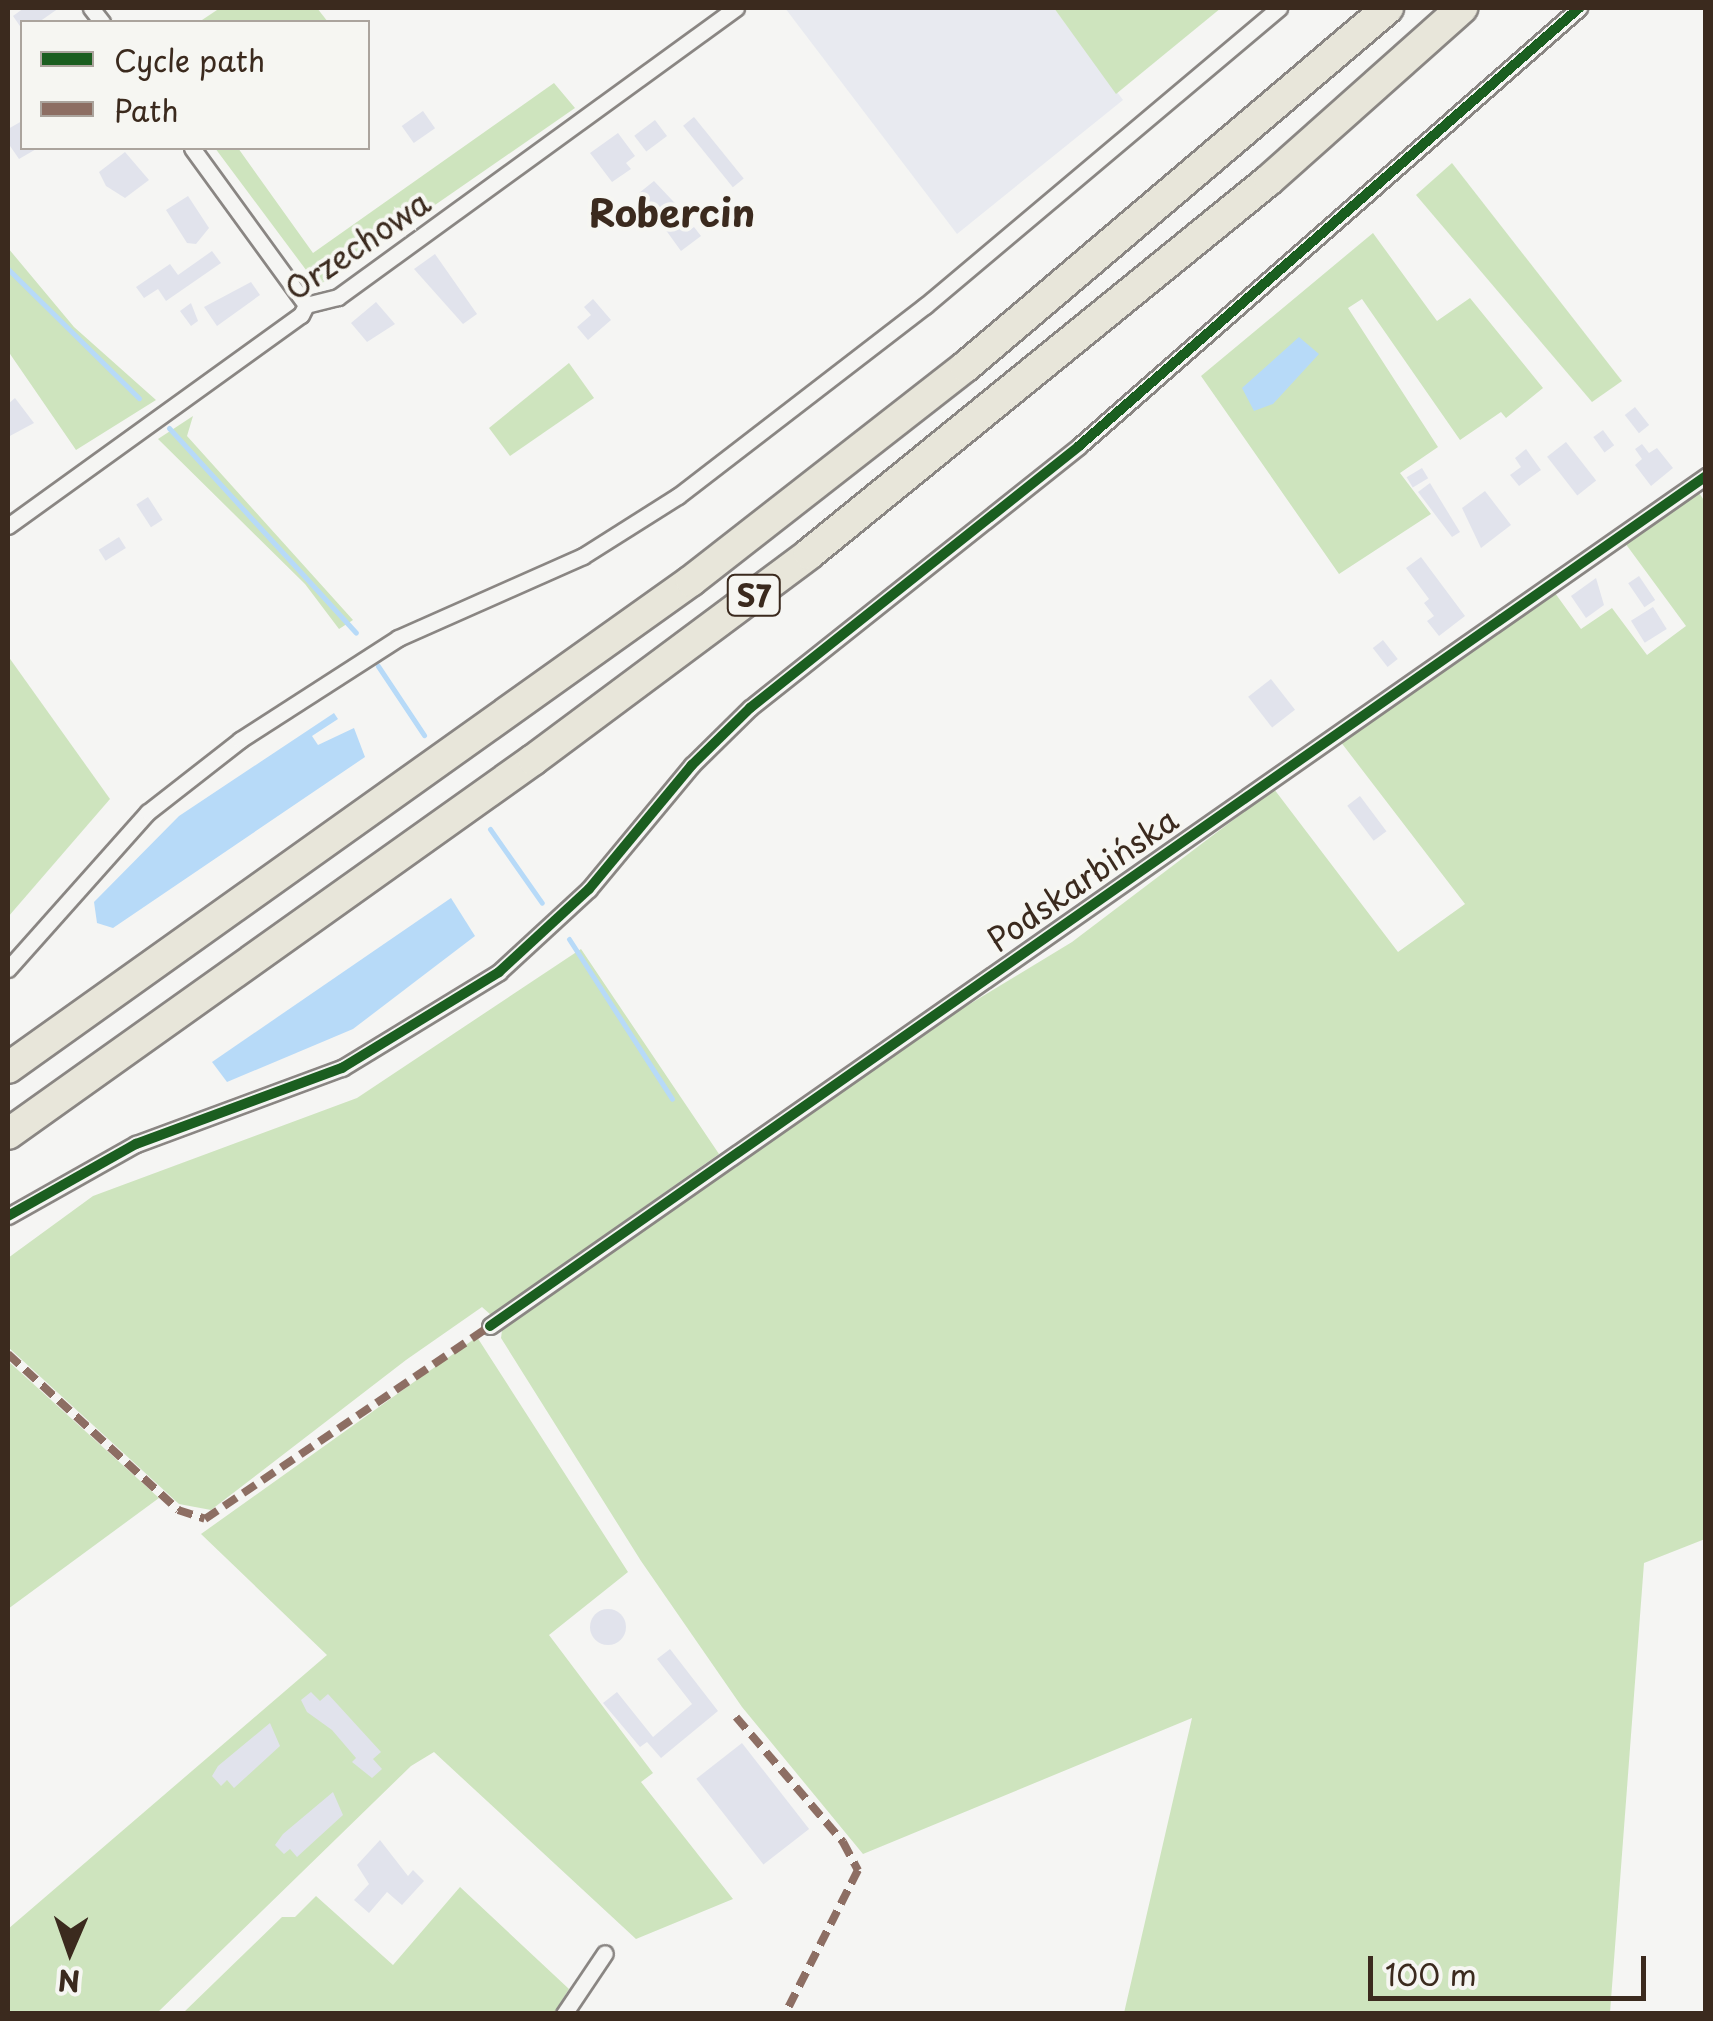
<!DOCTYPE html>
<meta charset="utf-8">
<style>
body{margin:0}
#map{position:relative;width:1713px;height:2021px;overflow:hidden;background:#f5f5f3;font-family:"Playpen Sans",sans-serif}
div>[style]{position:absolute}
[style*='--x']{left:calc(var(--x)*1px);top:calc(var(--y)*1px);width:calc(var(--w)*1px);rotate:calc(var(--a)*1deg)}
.built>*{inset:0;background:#e8eaf0}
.green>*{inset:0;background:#cee4be}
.water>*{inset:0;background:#b7daf8}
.stream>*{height:5px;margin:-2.5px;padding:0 2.5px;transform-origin:2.5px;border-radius:2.5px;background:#b7daf8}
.building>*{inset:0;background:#e1e3ec;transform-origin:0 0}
.round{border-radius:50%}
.roads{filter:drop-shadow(2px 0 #8a8683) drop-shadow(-2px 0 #8a8683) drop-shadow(0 2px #8a8683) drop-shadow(0 -2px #8a8683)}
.street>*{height:15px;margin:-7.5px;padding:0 7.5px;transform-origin:7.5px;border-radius:7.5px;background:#f5f5f3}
.highway>*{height:30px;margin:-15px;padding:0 15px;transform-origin:15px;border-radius:15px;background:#e8e6da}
.quiet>*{height:8px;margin-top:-4px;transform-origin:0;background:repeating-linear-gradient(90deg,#8d6e63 0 15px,transparent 0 23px)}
.cycleway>*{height:10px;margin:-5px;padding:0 5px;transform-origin:5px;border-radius:5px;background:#1b5e20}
span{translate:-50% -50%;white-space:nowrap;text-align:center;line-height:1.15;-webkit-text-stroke:8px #f6f6f2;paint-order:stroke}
.shield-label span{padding:2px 8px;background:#f6f6f2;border:2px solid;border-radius:8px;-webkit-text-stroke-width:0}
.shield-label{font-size:30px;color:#3b2a1e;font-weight:700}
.street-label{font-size:32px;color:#3b2a1e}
.quarter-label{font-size:38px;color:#3b2a1e;font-weight:700}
.frame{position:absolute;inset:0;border:10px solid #3b2a1e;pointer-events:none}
.legend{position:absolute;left:20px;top:20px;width:350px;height:130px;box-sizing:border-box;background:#f6f6f2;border:2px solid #aba49d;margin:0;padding:12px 18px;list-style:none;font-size:30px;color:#3b2a1e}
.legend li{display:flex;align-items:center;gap:20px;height:50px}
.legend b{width:50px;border:2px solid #aba49d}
.north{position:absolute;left:20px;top:1901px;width:100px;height:100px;-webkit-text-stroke:8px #f6f6f2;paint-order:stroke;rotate:182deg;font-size:28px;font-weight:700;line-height:40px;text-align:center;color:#3b2a1e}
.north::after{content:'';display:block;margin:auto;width:35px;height:45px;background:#3b2a1e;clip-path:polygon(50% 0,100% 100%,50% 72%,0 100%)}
.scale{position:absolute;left:1368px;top:1956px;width:278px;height:45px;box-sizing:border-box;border:5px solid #3b2a1e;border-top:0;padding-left:12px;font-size:30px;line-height:35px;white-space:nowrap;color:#3b2a1e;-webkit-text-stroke:8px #f6f6f2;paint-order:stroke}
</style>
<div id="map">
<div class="built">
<i style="clip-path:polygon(785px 8px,1054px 8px,1123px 100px,957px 234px)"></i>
</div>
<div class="green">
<i style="clip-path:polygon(220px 8px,317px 8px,328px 22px,199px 22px)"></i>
<i style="clip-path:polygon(1054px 8px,1221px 8px,1116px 94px)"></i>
<i style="clip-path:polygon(554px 83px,575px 108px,318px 286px,215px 148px,238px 148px,313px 253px)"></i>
<i style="clip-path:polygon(1452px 163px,1622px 381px,1592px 402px,1416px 195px)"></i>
<i style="clip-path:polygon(1373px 233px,1437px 321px,1470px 298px,1543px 388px,1506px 418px,1501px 412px,1460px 440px,1362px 299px,1348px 308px,1438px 447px,1400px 473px,1431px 514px,1339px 574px,1201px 376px)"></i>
<i style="clip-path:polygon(8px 248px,74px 327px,156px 400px,76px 450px,8px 351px)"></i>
<i style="clip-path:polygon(569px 363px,594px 398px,510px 456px,489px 428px)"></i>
<i style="clip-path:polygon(193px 416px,187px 436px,353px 620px,339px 629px,305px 584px,158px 439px)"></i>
<i style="clip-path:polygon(1698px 491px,1705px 502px,1705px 1539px,1644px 1563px,1610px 2013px,1124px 2013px,1192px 1718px,863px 1854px,742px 1707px,641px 1561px,501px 1338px,503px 1323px,922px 1033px,1072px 942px,1274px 789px,1398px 952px,1465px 904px,1340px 741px,1555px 593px,1581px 629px,1612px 608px,1647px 655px,1686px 626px,1625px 543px)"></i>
<i style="clip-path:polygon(8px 656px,110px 799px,8px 917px)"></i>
<i style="clip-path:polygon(581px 949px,719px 1154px,491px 1315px,482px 1307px,406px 1360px,211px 1510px,179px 1504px,8px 1347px,8px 1258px,93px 1196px,357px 1098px)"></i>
<i style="clip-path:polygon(477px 1337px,628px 1572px,549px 1635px,653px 1773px,641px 1782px,733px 1899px,636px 1939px,434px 1752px,411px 1766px,157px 2013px,8px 2013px,8px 1929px,327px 1655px,201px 1534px)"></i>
<i style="clip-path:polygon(8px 1361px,159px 1498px,8px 1609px)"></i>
<i style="clip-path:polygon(460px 1887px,569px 1989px,554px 2013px,183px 2013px,282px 1917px,295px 1917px,316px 1896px,393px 1965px)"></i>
</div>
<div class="water">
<i style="clip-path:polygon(1299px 337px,1319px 354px,1273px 404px,1254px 411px,1242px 388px)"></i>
<i style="clip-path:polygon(334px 713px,338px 719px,312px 736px,318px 745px,354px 728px,365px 757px,113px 928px,97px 923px,94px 902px,179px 816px)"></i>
<i style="clip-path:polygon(451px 898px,475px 936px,353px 1029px,227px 1082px,212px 1062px)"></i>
</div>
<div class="stream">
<i style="--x:8;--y:269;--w:184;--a:44.6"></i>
<i style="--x:169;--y:428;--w:277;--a:47.6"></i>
<i style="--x:378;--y:666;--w:83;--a:56.3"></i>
<i style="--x:490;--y:829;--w:90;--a:54.9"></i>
<i style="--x:569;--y:939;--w:190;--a:57.2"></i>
</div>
<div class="building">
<i style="clip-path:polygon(24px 8px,31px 9px,59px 8px,39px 22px,22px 22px,22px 29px,13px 16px)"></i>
<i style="left:423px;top:111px;width:21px;height:26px;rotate:55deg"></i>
<i style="left:694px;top:117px;width:79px;height:14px;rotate:51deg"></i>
<i style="left:655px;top:120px;width:20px;height:26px;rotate:53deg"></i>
<i style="clip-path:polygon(22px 121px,22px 148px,38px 148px,19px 159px,8px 143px,8px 129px)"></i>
<i style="clip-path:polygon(618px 133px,635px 156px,626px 163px,631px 169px,612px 182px,590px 153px)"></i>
<i style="clip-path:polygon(125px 152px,149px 180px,125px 198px,106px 186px,99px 172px)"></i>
<i style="clip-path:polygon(654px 181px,688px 217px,683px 221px,690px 230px,694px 227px,701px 236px,681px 251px,639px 193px)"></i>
<i style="clip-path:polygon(188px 196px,209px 228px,196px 244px,187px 243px,166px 210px)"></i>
<i style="clip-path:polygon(212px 251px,221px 263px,166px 301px,158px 289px,144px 298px,136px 287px,170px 264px,178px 275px)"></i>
<i style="clip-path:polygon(435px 254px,477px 314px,463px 324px,414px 269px)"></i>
<i style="clip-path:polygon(251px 282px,260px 295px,217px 326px,204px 307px)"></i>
<i style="clip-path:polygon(593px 299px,611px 320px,588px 340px,577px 327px,591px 315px,584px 307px)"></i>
<i style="clip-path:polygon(376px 302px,395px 324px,367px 342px,351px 323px)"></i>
<i style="clip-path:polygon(191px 303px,198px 321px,191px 326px,180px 311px)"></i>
<i style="clip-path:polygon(15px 398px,34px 423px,8px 437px,8px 404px)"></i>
<i style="left:1635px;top:407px;width:23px;height:13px;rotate:52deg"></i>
<i style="left:1603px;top:430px;width:19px;height:12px;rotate:54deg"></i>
<i style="left:1566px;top:442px;width:49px;height:24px;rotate:52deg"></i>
<i style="clip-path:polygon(1642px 444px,1649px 453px,1657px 448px,1673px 468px,1651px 486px,1635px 465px,1642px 459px,1635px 449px)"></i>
<i style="clip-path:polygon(1526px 449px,1541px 470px,1519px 486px,1510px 475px,1521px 467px,1515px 458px)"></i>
<i style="left:1422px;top:468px;width:12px;height:18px;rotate:59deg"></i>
<i style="clip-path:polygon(1430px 483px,1460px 532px,1452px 537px,1418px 492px)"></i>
<i style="clip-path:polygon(1485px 491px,1511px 525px,1481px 548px,1462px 508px)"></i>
<i style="left:148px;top:497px;width:27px;height:14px;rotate:57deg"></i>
<i style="left:119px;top:537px;width:13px;height:24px;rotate:58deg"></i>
<i style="clip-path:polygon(1421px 557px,1465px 616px,1439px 636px,1427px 621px,1434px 616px,1424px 603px,1429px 599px,1406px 568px)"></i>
<i style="left:1639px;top:576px;width:29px;height:13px;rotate:56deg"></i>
<i style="clip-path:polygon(1596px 578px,1604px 605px,1586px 618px,1571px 596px)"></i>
<i style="left:1653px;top:607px;width:26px;height:26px;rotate:58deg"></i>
<i style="left:1383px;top:640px;width:24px;height:13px;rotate:52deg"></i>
<i style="left:1271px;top:679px;width:39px;height:29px;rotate:52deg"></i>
<i style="left:1360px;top:796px;width:44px;height:16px;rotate:53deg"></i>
<i class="round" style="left:590px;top:1609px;width:36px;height:36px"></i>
<i style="clip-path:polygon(670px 1649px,718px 1711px,661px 1758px,647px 1742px,640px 1747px,603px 1703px,617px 1692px,653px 1737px,692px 1704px,657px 1659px)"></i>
<i style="clip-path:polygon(311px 1692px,320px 1701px,328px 1694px,381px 1752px,373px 1759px,382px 1769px,372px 1778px,352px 1762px,356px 1758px,332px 1730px,307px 1712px,301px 1700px)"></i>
<i style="clip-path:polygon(270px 1723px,280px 1746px,234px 1788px,227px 1780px,221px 1786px,212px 1776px,218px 1766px)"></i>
<i style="left:742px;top:1743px;width:109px;height:58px;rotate:52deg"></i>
<i style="clip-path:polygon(333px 1792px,343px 1815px,297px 1857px,290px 1849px,284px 1854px,275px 1845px,283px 1834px)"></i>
<i style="clip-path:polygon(380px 1840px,408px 1876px,413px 1870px,424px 1881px,402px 1905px,387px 1892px,369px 1913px,354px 1900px,369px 1884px,357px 1865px)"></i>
</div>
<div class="roads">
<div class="street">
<i style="--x:91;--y:8;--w:18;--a:52"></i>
<i style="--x:192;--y:148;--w:194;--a:54"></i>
<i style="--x:306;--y:305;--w:33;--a:-14"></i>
<i style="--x:338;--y:297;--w:492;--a:-36"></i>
<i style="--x:8;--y:526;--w:361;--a:-35.8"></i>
<i style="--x:301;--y:315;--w:11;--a:-63"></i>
<i style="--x:8;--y:969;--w:210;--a:-48.3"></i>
<i style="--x:148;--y:812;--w:117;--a:-38"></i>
<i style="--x:240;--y:740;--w:188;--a:-32.8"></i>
<i style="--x:398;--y:638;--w:202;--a:-23.9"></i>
<i style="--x:583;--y:556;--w:112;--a:-32.3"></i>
<i style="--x:678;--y:496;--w:312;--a:-37.6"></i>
<i style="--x:925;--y:306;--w:463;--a:-40.1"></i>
<i style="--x:8;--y:1216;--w:147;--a:-29.4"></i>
<i style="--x:136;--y:1144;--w:220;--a:-20.3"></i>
<i style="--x:342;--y:1068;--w:184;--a:-31.4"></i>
<i style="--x:499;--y:972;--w:122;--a:-42.7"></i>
<i style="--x:589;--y:889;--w:161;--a:-50.3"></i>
<i style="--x:692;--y:765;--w:81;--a:-44.5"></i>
<i style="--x:750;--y:708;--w:421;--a:-38.5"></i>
<i style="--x:1079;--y:446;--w:665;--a:-41.22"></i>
<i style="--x:490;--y:1326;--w:1484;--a:-34.95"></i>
<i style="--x:564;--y:2014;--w:73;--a:-56.1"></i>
</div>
<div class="highway">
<i style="--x:8;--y:1068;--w:839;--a:-35.49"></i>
<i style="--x:691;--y:581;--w:348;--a:-38"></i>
<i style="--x:965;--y:367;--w:555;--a:-40.32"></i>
<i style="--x:8;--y:1134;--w:645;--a:-35.47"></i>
<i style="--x:533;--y:760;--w:344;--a:-36.7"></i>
<i style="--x:809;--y:554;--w:593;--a:-39.11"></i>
<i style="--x:1269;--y:180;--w:259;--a:-41.7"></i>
</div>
</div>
<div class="quiet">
<i style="--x:8;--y:1354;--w:231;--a:42.5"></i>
<i style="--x:178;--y:1510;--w:28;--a:18"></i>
<i style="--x:205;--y:1519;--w:344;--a:-34.1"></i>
<i style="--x:736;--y:1717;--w:165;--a:49.4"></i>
<i style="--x:843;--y:1842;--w:32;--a:62"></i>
<i style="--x:858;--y:1870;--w:161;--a:116.9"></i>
</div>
<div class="cycleway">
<i style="--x:8;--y:1216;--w:147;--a:-29.4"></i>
<i style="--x:136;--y:1144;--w:220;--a:-20.3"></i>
<i style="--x:342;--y:1068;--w:184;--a:-31.4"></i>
<i style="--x:499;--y:972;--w:122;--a:-42.7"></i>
<i style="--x:589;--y:889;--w:161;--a:-50.3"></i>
<i style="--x:692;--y:765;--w:81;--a:-44.5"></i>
<i style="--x:750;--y:708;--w:421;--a:-38.5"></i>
<i style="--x:1079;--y:446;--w:665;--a:-41.22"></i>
<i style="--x:490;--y:1326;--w:1484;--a:-34.95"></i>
</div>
<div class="shield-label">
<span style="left:754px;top:595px">S7</span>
</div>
<div class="street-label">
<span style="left:357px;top:245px;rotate:-34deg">Orzechowa</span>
<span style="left:1082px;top:879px;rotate:-35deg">Podskarbińska</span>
</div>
<div class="quarter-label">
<span style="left:672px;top:212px">Robercin</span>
</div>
<div class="frame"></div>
<ul class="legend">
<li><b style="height:12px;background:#1b5e20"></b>Cycle path</li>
<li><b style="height:12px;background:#8d6e63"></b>Path</li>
</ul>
<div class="north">N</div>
<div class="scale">100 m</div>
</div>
